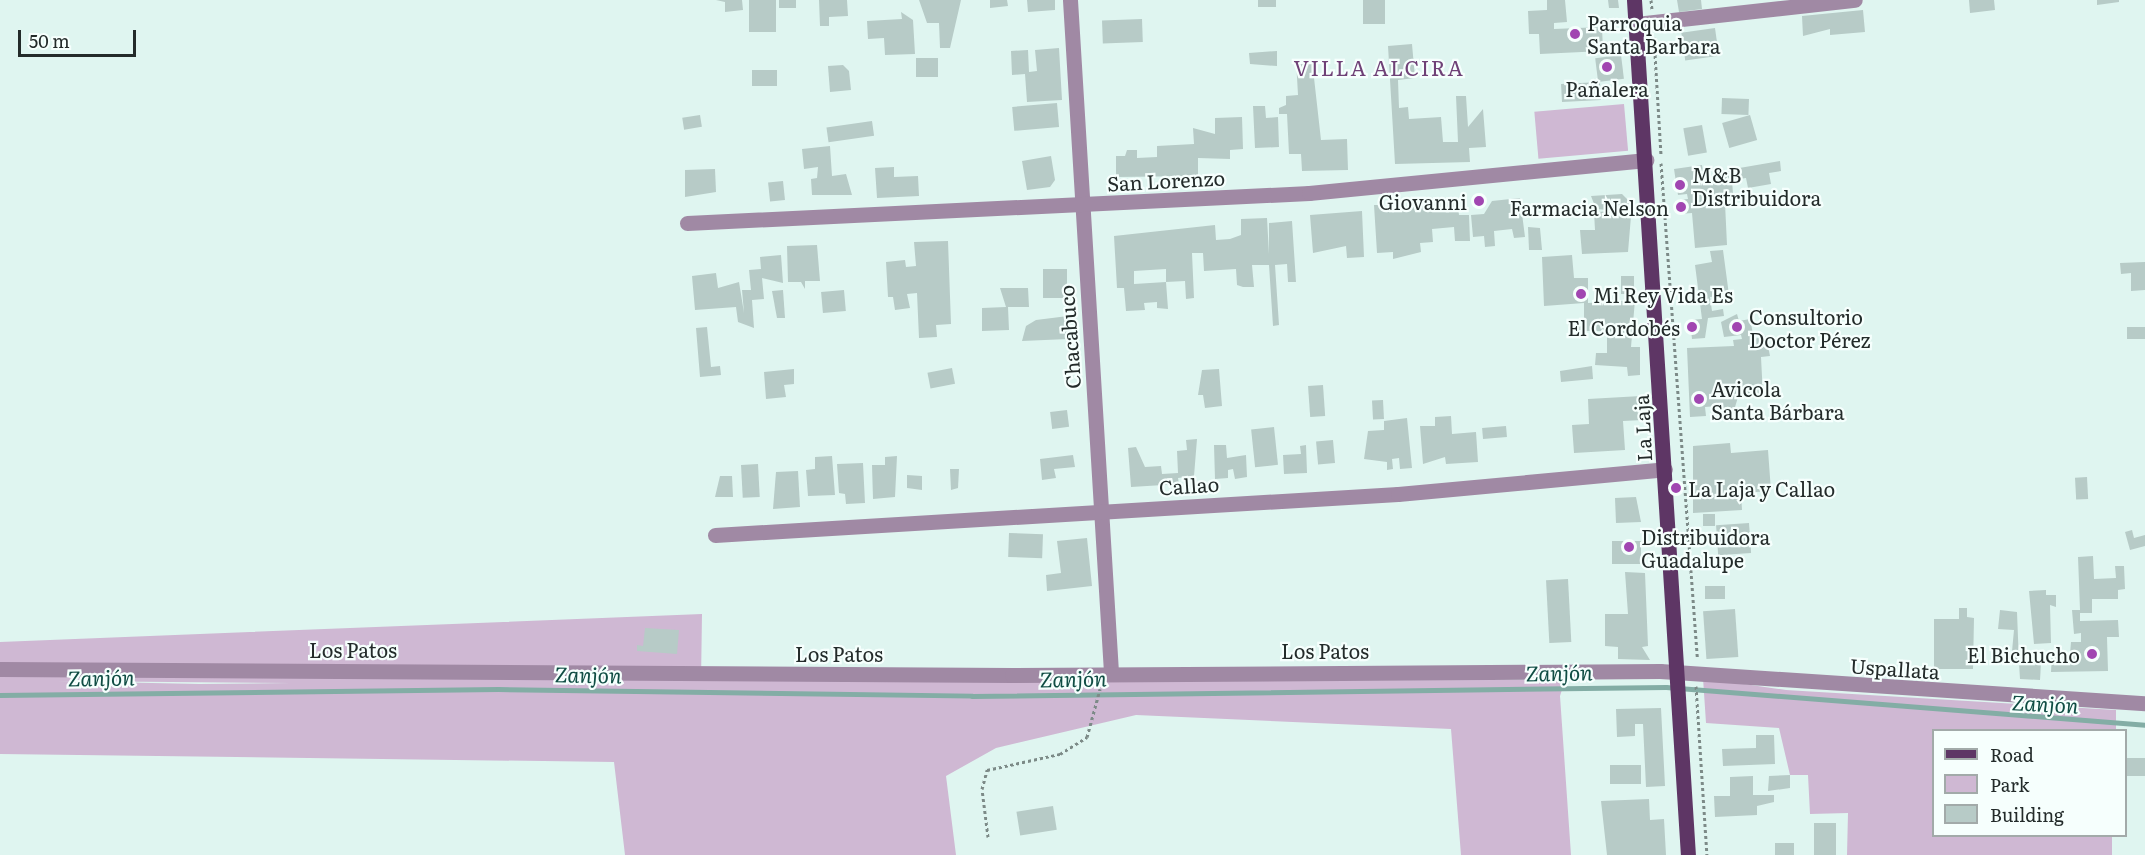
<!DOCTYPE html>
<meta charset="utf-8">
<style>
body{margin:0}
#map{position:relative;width:2145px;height:855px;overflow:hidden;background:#dff5f0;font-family:Literata,serif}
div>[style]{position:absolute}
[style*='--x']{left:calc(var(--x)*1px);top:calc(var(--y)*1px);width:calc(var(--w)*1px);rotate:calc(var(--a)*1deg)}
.green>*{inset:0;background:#cfb8d3;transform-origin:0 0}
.stream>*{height:4.5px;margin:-2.25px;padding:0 2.25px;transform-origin:2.25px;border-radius:2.25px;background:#83ada5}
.building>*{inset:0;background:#b7cbc7;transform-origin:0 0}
.path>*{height:3px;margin-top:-1.5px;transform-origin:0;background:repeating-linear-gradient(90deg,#7c8a87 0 3px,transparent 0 6px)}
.minor>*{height:15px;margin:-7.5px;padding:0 7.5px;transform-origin:7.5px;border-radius:7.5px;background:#a089a4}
.major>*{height:15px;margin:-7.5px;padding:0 7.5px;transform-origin:7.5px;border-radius:7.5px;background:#5e3665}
.dots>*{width:16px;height:16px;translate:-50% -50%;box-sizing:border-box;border:3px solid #f6fffd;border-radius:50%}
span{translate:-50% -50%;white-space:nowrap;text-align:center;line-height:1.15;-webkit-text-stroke:4.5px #f6fffd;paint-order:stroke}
.poi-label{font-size:20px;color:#232b2a}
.left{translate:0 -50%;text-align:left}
.right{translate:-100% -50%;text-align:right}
.street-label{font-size:20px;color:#232b2a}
.neighbourhood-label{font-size:21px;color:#6f4177;letter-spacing:1.5px}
.water-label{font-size:21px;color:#104d44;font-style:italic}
.legend{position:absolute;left:1932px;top:729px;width:195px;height:108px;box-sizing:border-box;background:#f6fffd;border:2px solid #a2aaa9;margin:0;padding:8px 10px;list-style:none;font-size:18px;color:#232b2a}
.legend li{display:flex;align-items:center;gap:12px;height:30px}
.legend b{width:30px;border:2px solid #a2aaa9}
.scale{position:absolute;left:18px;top:30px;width:118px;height:27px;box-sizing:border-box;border:3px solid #232b2a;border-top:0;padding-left:8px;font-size:18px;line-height:21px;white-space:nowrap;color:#232b2a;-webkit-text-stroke:4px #f6fffd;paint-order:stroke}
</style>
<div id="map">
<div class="green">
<i style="left:1624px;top:104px;width:47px;height:90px;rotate:85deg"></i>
<i style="clip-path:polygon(evenodd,702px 614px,701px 681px,1565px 680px,1560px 696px,1571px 855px,1461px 855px,1451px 729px,1136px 715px,996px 748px,946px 776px,956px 855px,625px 855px,614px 762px,0 754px,0 642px,702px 614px,57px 681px,291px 683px,199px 684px,57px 681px)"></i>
<i style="clip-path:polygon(1703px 678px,1786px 690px,2116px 710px,2116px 730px,1934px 730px,1934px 836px,2112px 836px,2112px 855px,1847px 855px,1848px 813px,1810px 814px,1808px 775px,1790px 775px,1779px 728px,1706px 723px)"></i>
</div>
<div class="stream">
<i style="--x:0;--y:695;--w:498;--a:-0.7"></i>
<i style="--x:498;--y:689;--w:474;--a:0.8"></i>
<i style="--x:972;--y:696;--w:694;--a:-0.74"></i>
<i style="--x:1666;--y:687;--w:481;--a:4.5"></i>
</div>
<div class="building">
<i style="clip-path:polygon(716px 0,742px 0,743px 10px,725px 12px,725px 2px)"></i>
<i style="left:749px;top:0;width:27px;height:32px"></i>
<i style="left:779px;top:0;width:17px;height:8px"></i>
<i style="clip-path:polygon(819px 0,847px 0,848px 16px,829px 17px,829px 26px,820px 26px)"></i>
<i style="clip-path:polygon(919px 0,961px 0,950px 48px,940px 48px,939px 23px,927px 23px)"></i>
<i style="clip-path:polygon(990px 0,1007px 0,1008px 6px,990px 8px)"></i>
<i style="clip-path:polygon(1027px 0,1055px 0,1055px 10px,1028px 12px)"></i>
<i style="left:1258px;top:0;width:18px;height:7px"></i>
<i style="left:1363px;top:0;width:22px;height:24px"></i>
<i style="clip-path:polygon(1547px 0,1565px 0,1567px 22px,1554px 23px,1554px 29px,1602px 27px,1603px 51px,1540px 54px,1539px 34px,1529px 34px,1528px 11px,1547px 10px)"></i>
<i style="clip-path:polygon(1608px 0,1618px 0,1619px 8px,1609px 8px)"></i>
<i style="clip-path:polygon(1677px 0,1701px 0,1702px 9px,1679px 12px)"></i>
<i style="clip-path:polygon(1969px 0,1994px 0,1995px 10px,1970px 13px)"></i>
<i style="clip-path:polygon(2097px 0,2119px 0,2119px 2px,2097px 5px)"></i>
<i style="clip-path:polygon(1863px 10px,1865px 32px,1830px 35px,1830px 29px,1803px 36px,1802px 16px)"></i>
<i style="clip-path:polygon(901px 12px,913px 20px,915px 54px,885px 55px,884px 38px,868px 39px,867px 21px,902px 19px)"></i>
<i style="left:1142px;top:19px;width:23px;height:40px;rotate:88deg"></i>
<i style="left:1715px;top:28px;width:28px;height:34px;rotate:82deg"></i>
<i style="clip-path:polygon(1412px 44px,1415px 78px,1398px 80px,1399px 108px,1408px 107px,1409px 119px,1441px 117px,1443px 142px,1458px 142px,1456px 96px,1466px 96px,1468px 127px,1483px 109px,1486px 147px,1469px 148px,1470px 162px,1395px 164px,1388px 46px)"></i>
<i style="clip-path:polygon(1059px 48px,1062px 100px,1027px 102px,1025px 74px,1012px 75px,1011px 51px,1028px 50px,1029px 72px,1037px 71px,1035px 50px)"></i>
<i style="clip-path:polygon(1277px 51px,1277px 66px,1250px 64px,1249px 53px)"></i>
<i style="left:1621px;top:55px;width:24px;height:26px;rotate:83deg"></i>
<i style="left:938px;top:58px;width:19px;height:22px;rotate:90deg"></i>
<i style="clip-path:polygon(1296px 60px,1312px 60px,1321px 140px,1347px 139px,1348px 170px,1302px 171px,1301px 154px,1289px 154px,1287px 114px,1279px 114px,1279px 108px,1286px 105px,1286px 96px,1298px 95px)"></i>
<i style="clip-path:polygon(843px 65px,849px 71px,851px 90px,830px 92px,828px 66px)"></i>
<i style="left:777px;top:70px;width:16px;height:25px;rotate:90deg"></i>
<i style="left:1600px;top:82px;width:18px;height:39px;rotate:87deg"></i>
<i style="left:1722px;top:98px;width:27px;height:16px;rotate:2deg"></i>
<i style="left:1057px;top:103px;width:24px;height:45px;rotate:85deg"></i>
<i style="clip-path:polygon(1253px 106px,1265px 106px,1266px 118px,1278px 117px,1279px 147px,1255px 148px)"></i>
<i style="left:700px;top:115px;width:12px;height:18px;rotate:81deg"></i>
<i style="left:1750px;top:115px;width:26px;height:29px;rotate:74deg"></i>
<i style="clip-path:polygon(1242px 117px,1243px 149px,1230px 150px,1230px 159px,1198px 158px,1198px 176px,1116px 177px,1116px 156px,1125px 156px,1127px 150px,1137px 150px,1137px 158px,1157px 157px,1157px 146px,1194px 144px,1193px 128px,1215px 134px,1215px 118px)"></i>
<i style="left:872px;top:121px;width:15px;height:46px;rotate:82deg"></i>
<i style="left:1702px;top:125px;width:28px;height:19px;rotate:80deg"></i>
<i style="clip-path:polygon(830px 146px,832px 176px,846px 174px,852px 195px,812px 195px,811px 179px,817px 178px,818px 167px,804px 169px,802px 149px)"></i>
<i style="clip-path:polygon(1051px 156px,1055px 180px,1050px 187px,1027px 190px,1022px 161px)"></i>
<i style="clip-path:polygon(1780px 161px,1781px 171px,1769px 173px,1771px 184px,1748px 188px,1746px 178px,1732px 180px,1733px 194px,1712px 197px,1713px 204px,1725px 203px,1727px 245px,1695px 248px,1692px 213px,1680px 214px,1678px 200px,1688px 199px,1687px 194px,1678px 195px,1674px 169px,1702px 165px,1704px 180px,1723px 178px,1722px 171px)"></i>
<i style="clip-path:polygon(894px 167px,894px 177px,918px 176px,919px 196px,877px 198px,875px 168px)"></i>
<i style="clip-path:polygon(715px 169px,716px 192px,685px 197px,685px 170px)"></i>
<i style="left:783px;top:181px;width:19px;height:15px;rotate:84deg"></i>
<i style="clip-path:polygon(1622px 194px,1632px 204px,1628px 252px,1582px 254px,1580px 230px,1595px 230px,1594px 212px,1621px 211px,1596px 209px,1591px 196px)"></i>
<i style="clip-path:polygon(1520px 198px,1525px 237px,1514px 238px,1512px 229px,1494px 231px,1495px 246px,1485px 247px,1484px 236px,1473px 237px,1471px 215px,1484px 214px,1492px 201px)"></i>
<i style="clip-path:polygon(1457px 200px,1459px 215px,1469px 215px,1470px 241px,1455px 241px,1454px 227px,1432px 229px,1433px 242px,1420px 243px,1421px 252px,1393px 259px,1393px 252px,1377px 253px,1374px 205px,1384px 205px,1384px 212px)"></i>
<i style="clip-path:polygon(1362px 211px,1364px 257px,1347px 258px,1346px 246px,1313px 253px,1310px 215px)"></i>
<i style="clip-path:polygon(evenodd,1267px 218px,1269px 254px,1269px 223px,1292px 221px,1296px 282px,1288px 282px,1287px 264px,1275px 265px,1279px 325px,1273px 326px,1269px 265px,1252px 265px,1254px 287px,1243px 287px,1237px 285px,1236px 269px,1204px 271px,1203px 253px,1192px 253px,1194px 298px,1186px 299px,1185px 281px,1166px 282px,1168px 309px,1157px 308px,1157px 302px,1144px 303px,1145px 310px,1126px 311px,1124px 288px,1117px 288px,1114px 236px,1215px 225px,1216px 240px,1230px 239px,1241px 235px,1241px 219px,1267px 218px,1166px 269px,1166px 282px,1134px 284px,1134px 271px,1166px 269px)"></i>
<i style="clip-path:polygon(1528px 227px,1540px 228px,1542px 250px,1529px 250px)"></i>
<i style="clip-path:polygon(948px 241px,951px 324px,936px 325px,937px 337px,919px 338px,917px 293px,907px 294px,910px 308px,895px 310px,893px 297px,888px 297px,886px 262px,905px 260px,906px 267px,916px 266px,914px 242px)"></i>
<i style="clip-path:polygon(817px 245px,820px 281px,805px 281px,805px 289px,801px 282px,788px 282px,787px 246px)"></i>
<i style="clip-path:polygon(1723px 250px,1729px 295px,1710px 297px,1712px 311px,1723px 309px,1724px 316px,1708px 318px,1705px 338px,1692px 339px,1690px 320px,1702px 319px,1695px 265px,1712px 262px,1710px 251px)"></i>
<i style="clip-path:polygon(781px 255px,783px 283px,762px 278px,764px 299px,752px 300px,754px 328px,738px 322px,736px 307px,695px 310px,692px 276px,716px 273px,718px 288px,739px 282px,744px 313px,742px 290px,751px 290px,749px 270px,761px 269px,760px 257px)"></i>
<i style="clip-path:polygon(1572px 255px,1574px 278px,1588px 278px,1588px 303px,1635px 300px,1631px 347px,1640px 347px,1640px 375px,1628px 376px,1627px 367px,1595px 365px,1596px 353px,1607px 353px,1607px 332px,1614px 331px,1570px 331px,1568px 323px,1584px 321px,1584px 303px,1544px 306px,1542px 257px)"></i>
<i style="clip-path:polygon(2145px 262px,2145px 290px,2131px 291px,2131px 273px,2121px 274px,2120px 263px)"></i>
<i style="left:1043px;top:269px;width:24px;height:29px"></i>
<i style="left:1621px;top:276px;width:13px;height:18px"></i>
<i style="clip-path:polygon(1000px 288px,1028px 288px,1029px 307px,1008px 307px,1009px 330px,982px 331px,982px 308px,1006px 307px)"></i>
<i style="clip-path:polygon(783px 290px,785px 318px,777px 318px,772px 291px)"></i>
<i style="left:844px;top:290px;width:21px;height:23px;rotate:85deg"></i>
<i style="clip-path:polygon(1737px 314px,1739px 321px,1750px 319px,1754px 339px,1766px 336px,1770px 356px,1761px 357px,1763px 396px,1738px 397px,1733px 414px,1718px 414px,1717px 406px,1705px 407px,1706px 416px,1690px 417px,1687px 348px,1734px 346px,1733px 340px,1742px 339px,1741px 335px,1724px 337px,1721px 322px)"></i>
<i style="clip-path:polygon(1068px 316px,1068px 339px,1022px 341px,1026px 326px,1036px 320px)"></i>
<i style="clip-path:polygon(707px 327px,711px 367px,720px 366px,721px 375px,700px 377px,696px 328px)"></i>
<i style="left:2127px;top:327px;width:18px;height:12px"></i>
<i style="clip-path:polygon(1592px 366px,1593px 379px,1561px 382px,1560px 371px)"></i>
<i style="left:952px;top:368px;width:16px;height:25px;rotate:79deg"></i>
<i style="clip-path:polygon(794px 369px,794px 384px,784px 385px,786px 397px,766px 399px,764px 372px)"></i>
<i style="clip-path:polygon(1219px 369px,1222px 406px,1205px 408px,1203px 395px,1198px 395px,1202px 370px)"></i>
<i style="left:1323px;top:385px;width:31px;height:15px;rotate:86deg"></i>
<i style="clip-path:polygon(1641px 396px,1643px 420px,1623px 421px,1625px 450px,1574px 453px,1572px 425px,1589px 424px,1588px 399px)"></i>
<i style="left:1383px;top:400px;width:19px;height:11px;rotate:87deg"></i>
<i style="left:1067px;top:410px;width:17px;height:17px;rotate:83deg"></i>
<i style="clip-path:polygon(1451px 416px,1452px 434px,1476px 432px,1478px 462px,1446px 464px,1445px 457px,1423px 464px,1420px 426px,1435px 426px,1435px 417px)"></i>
<i style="clip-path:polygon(1407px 418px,1412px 468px,1400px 469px,1399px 458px,1392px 459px,1393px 469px,1387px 470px,1387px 462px,1364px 459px,1368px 431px,1384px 430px,1384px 421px)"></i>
<i style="left:1506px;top:426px;width:11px;height:24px;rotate:85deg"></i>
<i style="left:1274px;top:427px;width:38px;height:23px;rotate:84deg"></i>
<i style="clip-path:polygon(1197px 439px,1194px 476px,1178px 478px,1179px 484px,1131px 487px,1128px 448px,1136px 447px,1145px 467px,1161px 466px,1162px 474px,1178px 473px,1177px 451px,1187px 450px,1186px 440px)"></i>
<i style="left:1333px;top:440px;width:23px;height:17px;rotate:85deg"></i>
<i style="clip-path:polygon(1730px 443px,1731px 453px,1768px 450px,1771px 491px,1741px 493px,1742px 510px,1693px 513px,1693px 446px)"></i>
<i style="clip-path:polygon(1214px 445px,1226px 445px,1227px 458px,1246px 455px,1247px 477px,1235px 479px,1233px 469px,1228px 470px,1228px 478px,1215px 479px)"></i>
<i style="clip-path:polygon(1306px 445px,1307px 473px,1284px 474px,1283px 455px,1301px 454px,1300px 446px)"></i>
<i style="clip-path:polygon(1073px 455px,1075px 467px,1054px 469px,1056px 478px,1042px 480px,1040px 459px)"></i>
<i style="clip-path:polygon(832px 456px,835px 495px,808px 496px,806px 470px,815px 469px,815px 457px)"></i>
<i style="clip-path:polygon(897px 456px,895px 497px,873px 499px,872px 465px,885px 465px,885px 457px)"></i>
<i style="clip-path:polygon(863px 463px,865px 503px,846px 504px,845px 494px,839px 493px,837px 464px)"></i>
<i style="left:758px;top:464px;width:33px;height:17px;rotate:87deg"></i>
<i style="clip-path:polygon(950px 469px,959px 469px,958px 488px,951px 490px)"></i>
<i style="clip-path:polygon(798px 471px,800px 507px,773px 509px,776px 472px)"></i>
<i style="clip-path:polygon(907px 475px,922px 476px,922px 490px,907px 488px)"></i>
<i style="clip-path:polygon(720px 476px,732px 476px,733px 497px,715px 497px)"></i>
<i style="left:2087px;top:477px;width:22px;height:12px;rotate:87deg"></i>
<i style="clip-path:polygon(1636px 497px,1641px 522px,1616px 523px,1615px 498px)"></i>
<i style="left:1715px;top:514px;width:12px;height:12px;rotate:90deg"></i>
<i style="left:1749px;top:523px;width:30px;height:33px;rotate:86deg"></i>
<i style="clip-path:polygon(2132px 530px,2134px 538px,2145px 535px,2145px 546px,2130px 550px,2125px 532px)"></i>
<i style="left:1009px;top:533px;width:34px;height:24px;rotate:2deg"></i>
<i style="clip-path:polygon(1087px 538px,1092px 586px,1047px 591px,1046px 575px,1061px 573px,1057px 541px)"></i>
<i style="left:1641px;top:541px;width:23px;height:29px;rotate:90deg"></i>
<i style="clip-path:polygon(2093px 556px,2094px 579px,2116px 578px,2115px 566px,2124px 566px,2125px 589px,2118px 590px,2118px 599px,2092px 599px,2092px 613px,2080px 613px,2080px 621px,2118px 620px,2119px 637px,2107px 637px,2108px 671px,2051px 672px,2052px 653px,2070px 654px,2071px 642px,2081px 642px,2081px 633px,2074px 634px,2072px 610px,2080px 610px,2078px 557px)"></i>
<i style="clip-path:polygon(1625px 572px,1645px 573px,1648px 646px,1642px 647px,1650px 660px,1618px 659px,1618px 647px,1605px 646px,1605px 614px,1628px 614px)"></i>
<i style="left:1568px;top:579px;width:63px;height:22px;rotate:87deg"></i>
<i style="left:1705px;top:586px;width:20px;height:13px"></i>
<i style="clip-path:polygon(2046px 590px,2046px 595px,2056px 595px,2056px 607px,2050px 605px,2051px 643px,2034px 644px,2029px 591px)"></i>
<i style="clip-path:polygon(1959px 608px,1967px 608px,1967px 617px,1974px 618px,1973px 669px,1934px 669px,1934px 619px,1959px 619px)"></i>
<i style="left:1735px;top:609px;width:48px;height:32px;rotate:86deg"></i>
<i style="clip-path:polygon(2000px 610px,2017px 612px,2019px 663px,2011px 662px,2014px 630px,1998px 629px)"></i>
<i style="clip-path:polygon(645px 628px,679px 630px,677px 654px,637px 651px,637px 645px,643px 646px)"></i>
<i style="clip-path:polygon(2019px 663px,2041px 663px,2040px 680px,2020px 679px)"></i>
<i style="clip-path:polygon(1661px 708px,1665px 786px,1646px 787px,1643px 724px,1635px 724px,1635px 736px,1617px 737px,1616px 709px)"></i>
<i style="clip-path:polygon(1756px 735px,1774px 735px,1775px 764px,1723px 766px,1722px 749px,1756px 748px)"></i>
<i style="left:2145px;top:758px;width:18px;height:19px;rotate:90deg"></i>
<i style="left:1641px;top:765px;width:19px;height:31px;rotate:90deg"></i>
<i style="clip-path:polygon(1790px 775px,1790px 788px,1768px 791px,1769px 776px)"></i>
<i style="clip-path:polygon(1753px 776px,1753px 795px,1774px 795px,1774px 802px,1757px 806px,1757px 815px,1715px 817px,1714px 796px,1730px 796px,1730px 777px)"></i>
<i style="clip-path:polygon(1649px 799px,1650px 820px,1664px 819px,1666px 855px,1607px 855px,1601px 801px)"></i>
<i style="left:1053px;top:806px;width:24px;height:37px;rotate:81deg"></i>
<i style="left:1814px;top:823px;width:22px;height:32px"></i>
<i style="left:1775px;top:843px;width:19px;height:12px"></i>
</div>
<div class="path">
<i style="--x:1651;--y:0;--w:9;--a:84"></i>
<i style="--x:1654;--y:37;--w:119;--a:86.6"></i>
<i style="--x:1661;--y:163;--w:497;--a:85.8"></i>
<i style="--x:1696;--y:686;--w:169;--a:86.3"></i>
<i style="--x:988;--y:837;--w:48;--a:-97.1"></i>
<i style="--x:982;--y:789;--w:20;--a:-75"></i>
<i style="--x:987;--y:770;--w:75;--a:-12.4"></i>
<i style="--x:1060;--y:754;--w:32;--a:-32"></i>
<i style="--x:1087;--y:737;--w:50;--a:-74.8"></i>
</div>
<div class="minor">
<i style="--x:1070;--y:0;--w:673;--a:86.51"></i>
<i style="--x:1636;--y:24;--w:220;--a:-6.3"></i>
<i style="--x:687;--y:223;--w:623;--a:-2.76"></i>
<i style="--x:1309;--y:193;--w:339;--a:-5.6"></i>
<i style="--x:715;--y:535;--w:684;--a:-3.44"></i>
<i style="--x:1398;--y:494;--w:268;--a:-5.3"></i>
<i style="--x:0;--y:669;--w:1012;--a:0.34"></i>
<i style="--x:1012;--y:675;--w:648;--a:-0.35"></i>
<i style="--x:1660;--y:671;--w:486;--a:3.8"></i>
</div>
<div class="major">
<i style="--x:1634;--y:0;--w:857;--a:86.39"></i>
</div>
<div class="dots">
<i style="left:1575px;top:34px;background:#a146b1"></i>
<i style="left:1607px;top:67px;background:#a146b1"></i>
<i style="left:1680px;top:185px;background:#a146b1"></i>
<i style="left:1479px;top:201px;background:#a146b1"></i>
<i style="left:1681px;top:207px;background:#a146b1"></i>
<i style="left:1581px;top:294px;background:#a146b1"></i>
<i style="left:1692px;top:327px;background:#a146b1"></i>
<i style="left:1737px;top:327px;background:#a146b1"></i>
<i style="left:1699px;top:399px;background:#a146b1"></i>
<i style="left:1676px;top:488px;background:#a146b1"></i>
<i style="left:1629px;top:547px;background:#a146b1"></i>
<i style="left:2092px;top:654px;background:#a146b1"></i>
</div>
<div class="poi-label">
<span class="left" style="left:1587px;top:34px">Parroquia<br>Santa Barbara</span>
<span style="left:1607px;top:88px">Pañalera</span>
<span class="left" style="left:1692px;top:186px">M&amp;B<br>Distribuidora</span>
<span class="right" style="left:1467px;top:201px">Giovanni</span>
<span class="right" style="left:1669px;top:207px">Farmacia Nelson</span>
<span class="left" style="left:1593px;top:294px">Mi Rey Vida Es</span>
<span class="left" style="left:1749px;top:328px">Consultorio<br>Doctor Pérez</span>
<span class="right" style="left:1680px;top:327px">El Cordobés</span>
<span class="left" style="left:1711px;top:400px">Avicola<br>Santa Bárbara</span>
<span class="left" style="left:1688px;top:488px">La Laja y Callao</span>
<span class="left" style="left:1641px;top:548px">Distribuidora<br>Guadalupe</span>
<span class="right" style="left:2080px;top:654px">El Bichucho</span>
</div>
<div class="street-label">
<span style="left:1166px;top:180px;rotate:-3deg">San Lorenzo</span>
<span style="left:1069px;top:337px;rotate:-94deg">Chacabuco</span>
<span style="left:1642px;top:428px;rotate:-93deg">La Laja</span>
<span style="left:1189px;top:485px;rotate:-4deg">Callao</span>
<span style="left:353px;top:649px">Los Patos</span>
<span style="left:1325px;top:650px">Los Patos</span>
<span style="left:839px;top:653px">Los Patos</span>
<span style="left:1895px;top:668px;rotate:4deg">Uspallata</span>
</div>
<div class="neighbourhood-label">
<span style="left:1379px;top:67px">VILLA ALCIRA</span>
</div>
<div class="water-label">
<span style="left:1559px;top:672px;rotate:-1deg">Zanjón</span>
<span style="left:588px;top:674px;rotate:1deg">Zanjón</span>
<span style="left:101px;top:677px;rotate:-1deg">Zanjón</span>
<span style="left:1073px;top:678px;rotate:-1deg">Zanjón</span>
<span style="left:2045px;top:703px;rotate:3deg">Zanjón</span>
</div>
<ul class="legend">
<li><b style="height:8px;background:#5e3665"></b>Road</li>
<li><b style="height:16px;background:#cfb8d3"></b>Park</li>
<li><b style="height:16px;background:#b7cbc7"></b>Building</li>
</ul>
<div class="scale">50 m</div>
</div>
